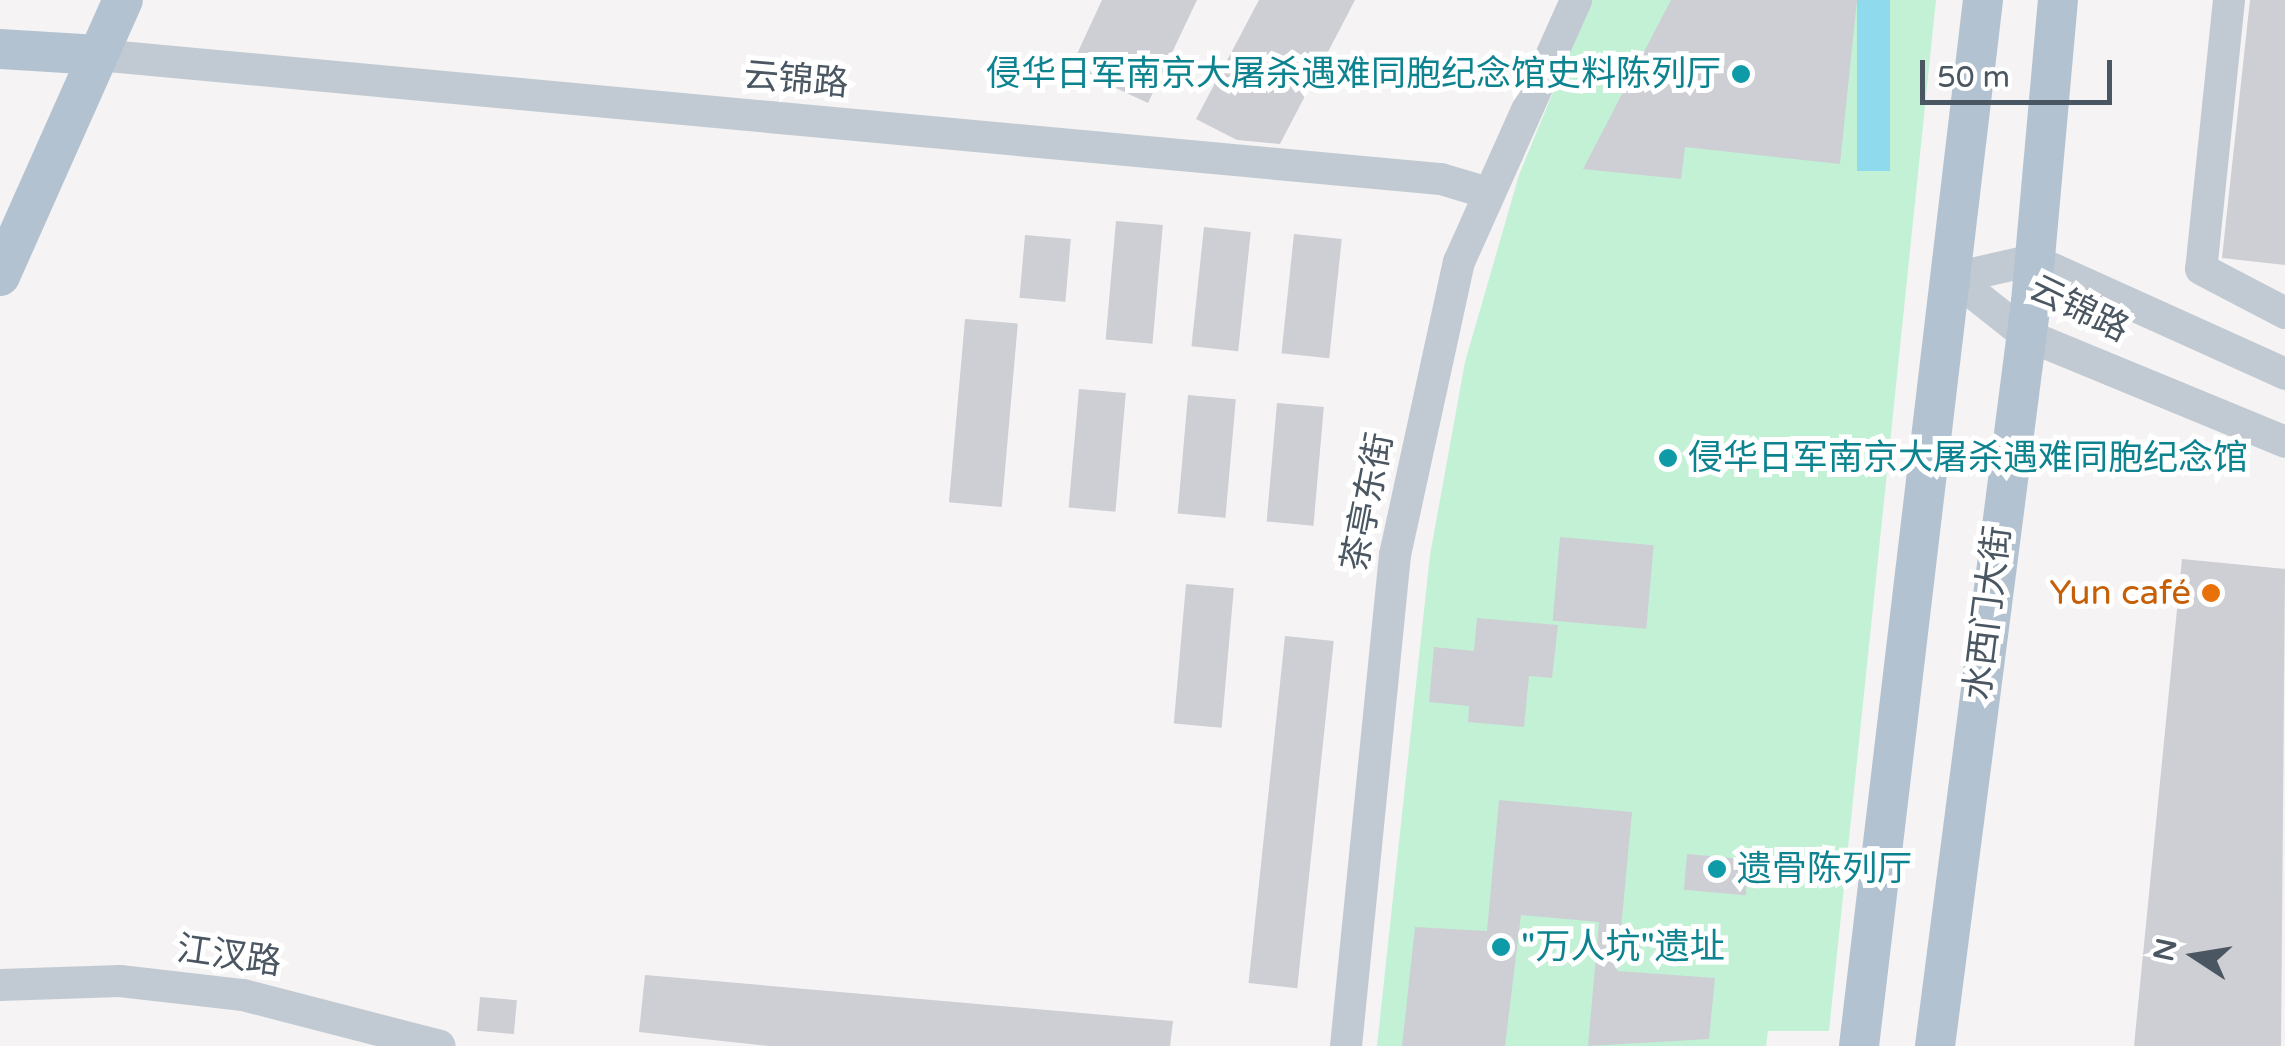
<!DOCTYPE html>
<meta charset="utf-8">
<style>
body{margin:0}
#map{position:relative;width:2285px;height:1046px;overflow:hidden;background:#f5f3f3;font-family:"Varela Round","Noto Sans SC",sans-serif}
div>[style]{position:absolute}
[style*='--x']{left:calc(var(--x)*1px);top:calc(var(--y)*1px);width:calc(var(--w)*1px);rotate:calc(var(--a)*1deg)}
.green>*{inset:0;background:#c3f1d5}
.water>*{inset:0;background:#90daee;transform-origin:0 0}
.building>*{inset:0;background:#cdcfd5;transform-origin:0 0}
.minor>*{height:32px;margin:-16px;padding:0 16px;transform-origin:16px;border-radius:16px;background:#c1cad2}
.major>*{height:40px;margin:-20px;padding:0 20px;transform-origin:20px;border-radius:20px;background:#b3c2d1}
.dots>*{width:28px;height:28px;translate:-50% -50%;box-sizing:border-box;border:5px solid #fff;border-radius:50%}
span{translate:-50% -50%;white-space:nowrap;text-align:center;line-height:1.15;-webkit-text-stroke:10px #fff;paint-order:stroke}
.culture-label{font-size:35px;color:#0d838f}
.right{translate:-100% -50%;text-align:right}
.left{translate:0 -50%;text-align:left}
.street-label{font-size:35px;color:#4a5661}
.food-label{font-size:35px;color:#c56008}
.north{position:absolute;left:2145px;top:906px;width:100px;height:100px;-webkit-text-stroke:8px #fff;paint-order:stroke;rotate:282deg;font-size:28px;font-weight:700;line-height:40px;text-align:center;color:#4a5661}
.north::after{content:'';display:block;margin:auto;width:35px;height:45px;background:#4a5661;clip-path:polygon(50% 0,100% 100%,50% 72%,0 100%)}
.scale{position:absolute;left:1920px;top:60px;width:192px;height:45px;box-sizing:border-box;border:5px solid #4a5661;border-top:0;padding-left:12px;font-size:30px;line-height:35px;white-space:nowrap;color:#4a5661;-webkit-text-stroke:8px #fff;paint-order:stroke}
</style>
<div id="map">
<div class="green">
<i style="clip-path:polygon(1591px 0,1936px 0,1829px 1031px,1768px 1031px,1766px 1046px,1377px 1046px,1430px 555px,1465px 362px,1519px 175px)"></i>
</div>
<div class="water">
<i style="left:1857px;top:0;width:33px;height:171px"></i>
</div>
<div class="building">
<i style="clip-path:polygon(1102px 0,1197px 0,1148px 103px,1071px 67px)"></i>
<i style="clip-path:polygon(1259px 0,1355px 0,1280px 144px,1237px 140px,1196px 119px)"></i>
<i style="clip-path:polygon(1671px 0,1857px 0,1840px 164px,1685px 147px,1681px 179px,1583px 169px)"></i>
<i style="clip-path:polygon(2250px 0,2285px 0,2285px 265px,2222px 258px)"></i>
<i style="left:1116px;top:221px;width:47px;height:119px;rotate:5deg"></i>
<i style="left:1204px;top:227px;width:47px;height:120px;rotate:6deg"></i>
<i style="left:1294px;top:234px;width:48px;height:120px;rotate:6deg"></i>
<i style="left:1025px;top:235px;width:46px;height:63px;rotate:5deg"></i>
<i style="left:965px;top:319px;width:53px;height:184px;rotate:5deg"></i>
<i style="left:1079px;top:389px;width:47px;height:119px;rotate:5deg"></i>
<i style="left:1188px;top:395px;width:48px;height:119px;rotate:5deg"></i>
<i style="left:1277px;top:403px;width:47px;height:119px;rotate:5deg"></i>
<i style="left:1560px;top:537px;width:94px;height:84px;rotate:5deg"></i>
<i style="clip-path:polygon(2182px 559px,2285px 569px,2281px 1046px,2134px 1046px)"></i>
<i style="left:1186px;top:584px;width:48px;height:140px;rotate:5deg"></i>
<i style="clip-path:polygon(1477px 618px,1558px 625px,1552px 678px,1529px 676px,1524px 727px,1468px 722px,1469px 706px,1429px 702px,1434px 647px,1474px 651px)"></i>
<i style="left:1285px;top:636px;width:49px;height:349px;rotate:6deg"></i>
<i style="clip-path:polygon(1499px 800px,1632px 812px,1617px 971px,1715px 978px,1709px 1039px,1588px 1046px,1599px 922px,1521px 915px,1505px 1046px,1402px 1046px,1415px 927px,1487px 931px)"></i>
<i style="left:1687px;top:854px;width:62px;height:36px;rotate:5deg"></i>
<i style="clip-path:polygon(645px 975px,1173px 1021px,1170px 1046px,769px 1046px,639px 1032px)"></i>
<i style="left:480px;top:997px;width:37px;height:34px;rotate:5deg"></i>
</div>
<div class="minor">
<i style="--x:2229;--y:0;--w:270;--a:95.9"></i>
<i style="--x:2201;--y:269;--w:95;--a:27.6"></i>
<i style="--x:98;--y:55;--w:1349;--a:5.28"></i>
<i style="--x:1441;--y:179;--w:46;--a:16.5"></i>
<i style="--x:1954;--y:278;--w:92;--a:38.4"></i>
<i style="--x:2026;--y:335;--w:280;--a:22.4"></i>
<i style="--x:1954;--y:278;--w:81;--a:-12.8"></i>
<i style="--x:2033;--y:260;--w:277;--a:24.3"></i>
<i style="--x:0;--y:985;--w:120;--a:-1.9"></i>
<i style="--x:120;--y:981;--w:124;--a:6.5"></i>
<i style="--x:243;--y:995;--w:203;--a:14.5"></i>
<i style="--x:1346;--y:1046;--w:493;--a:-84.3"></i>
<i style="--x:1395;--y:555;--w:300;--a:-77.7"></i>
<i style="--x:1459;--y:262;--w:287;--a:-65.9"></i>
</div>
<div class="major">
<i style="--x:0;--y:49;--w:98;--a:3.5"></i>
<i style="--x:0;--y:276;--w:302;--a:-66"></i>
<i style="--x:1859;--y:1046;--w:1053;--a:-83.24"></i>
<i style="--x:1935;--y:1046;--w:750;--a:-82.65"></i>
<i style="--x:2031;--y:302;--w:303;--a:-84.9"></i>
</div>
<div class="dots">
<i style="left:1741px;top:74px;background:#0f9aa8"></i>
<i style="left:1668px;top:458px;background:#0f9aa8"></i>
<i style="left:2211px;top:593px;background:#e8710a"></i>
<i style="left:1717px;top:869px;background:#0f9aa8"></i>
<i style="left:1501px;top:947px;background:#0f9aa8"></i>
</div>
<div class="culture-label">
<span class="right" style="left:1721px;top:74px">侵华日军南京大屠杀遇难同胞纪念馆史料陈列厅</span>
<span class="left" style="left:1688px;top:458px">侵华日军南京大屠杀遇难同胞纪念馆</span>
<span class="left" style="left:1737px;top:869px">遗骨陈列厅</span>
<span class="left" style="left:1521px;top:947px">"万人坑"遗址</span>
</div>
<div class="street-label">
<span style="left:796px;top:80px;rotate:5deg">云锦路</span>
<span style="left:2079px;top:309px;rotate:26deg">云锦路</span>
<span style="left:1368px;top:502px;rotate:-79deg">茶亭东街</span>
<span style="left:1988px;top:613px;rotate:-83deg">水西门大街</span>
<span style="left:229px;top:956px;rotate:8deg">江汊路</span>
</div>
<div class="food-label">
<span class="right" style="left:2191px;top:593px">Yun café</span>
</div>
<div class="north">N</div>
<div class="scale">50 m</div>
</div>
